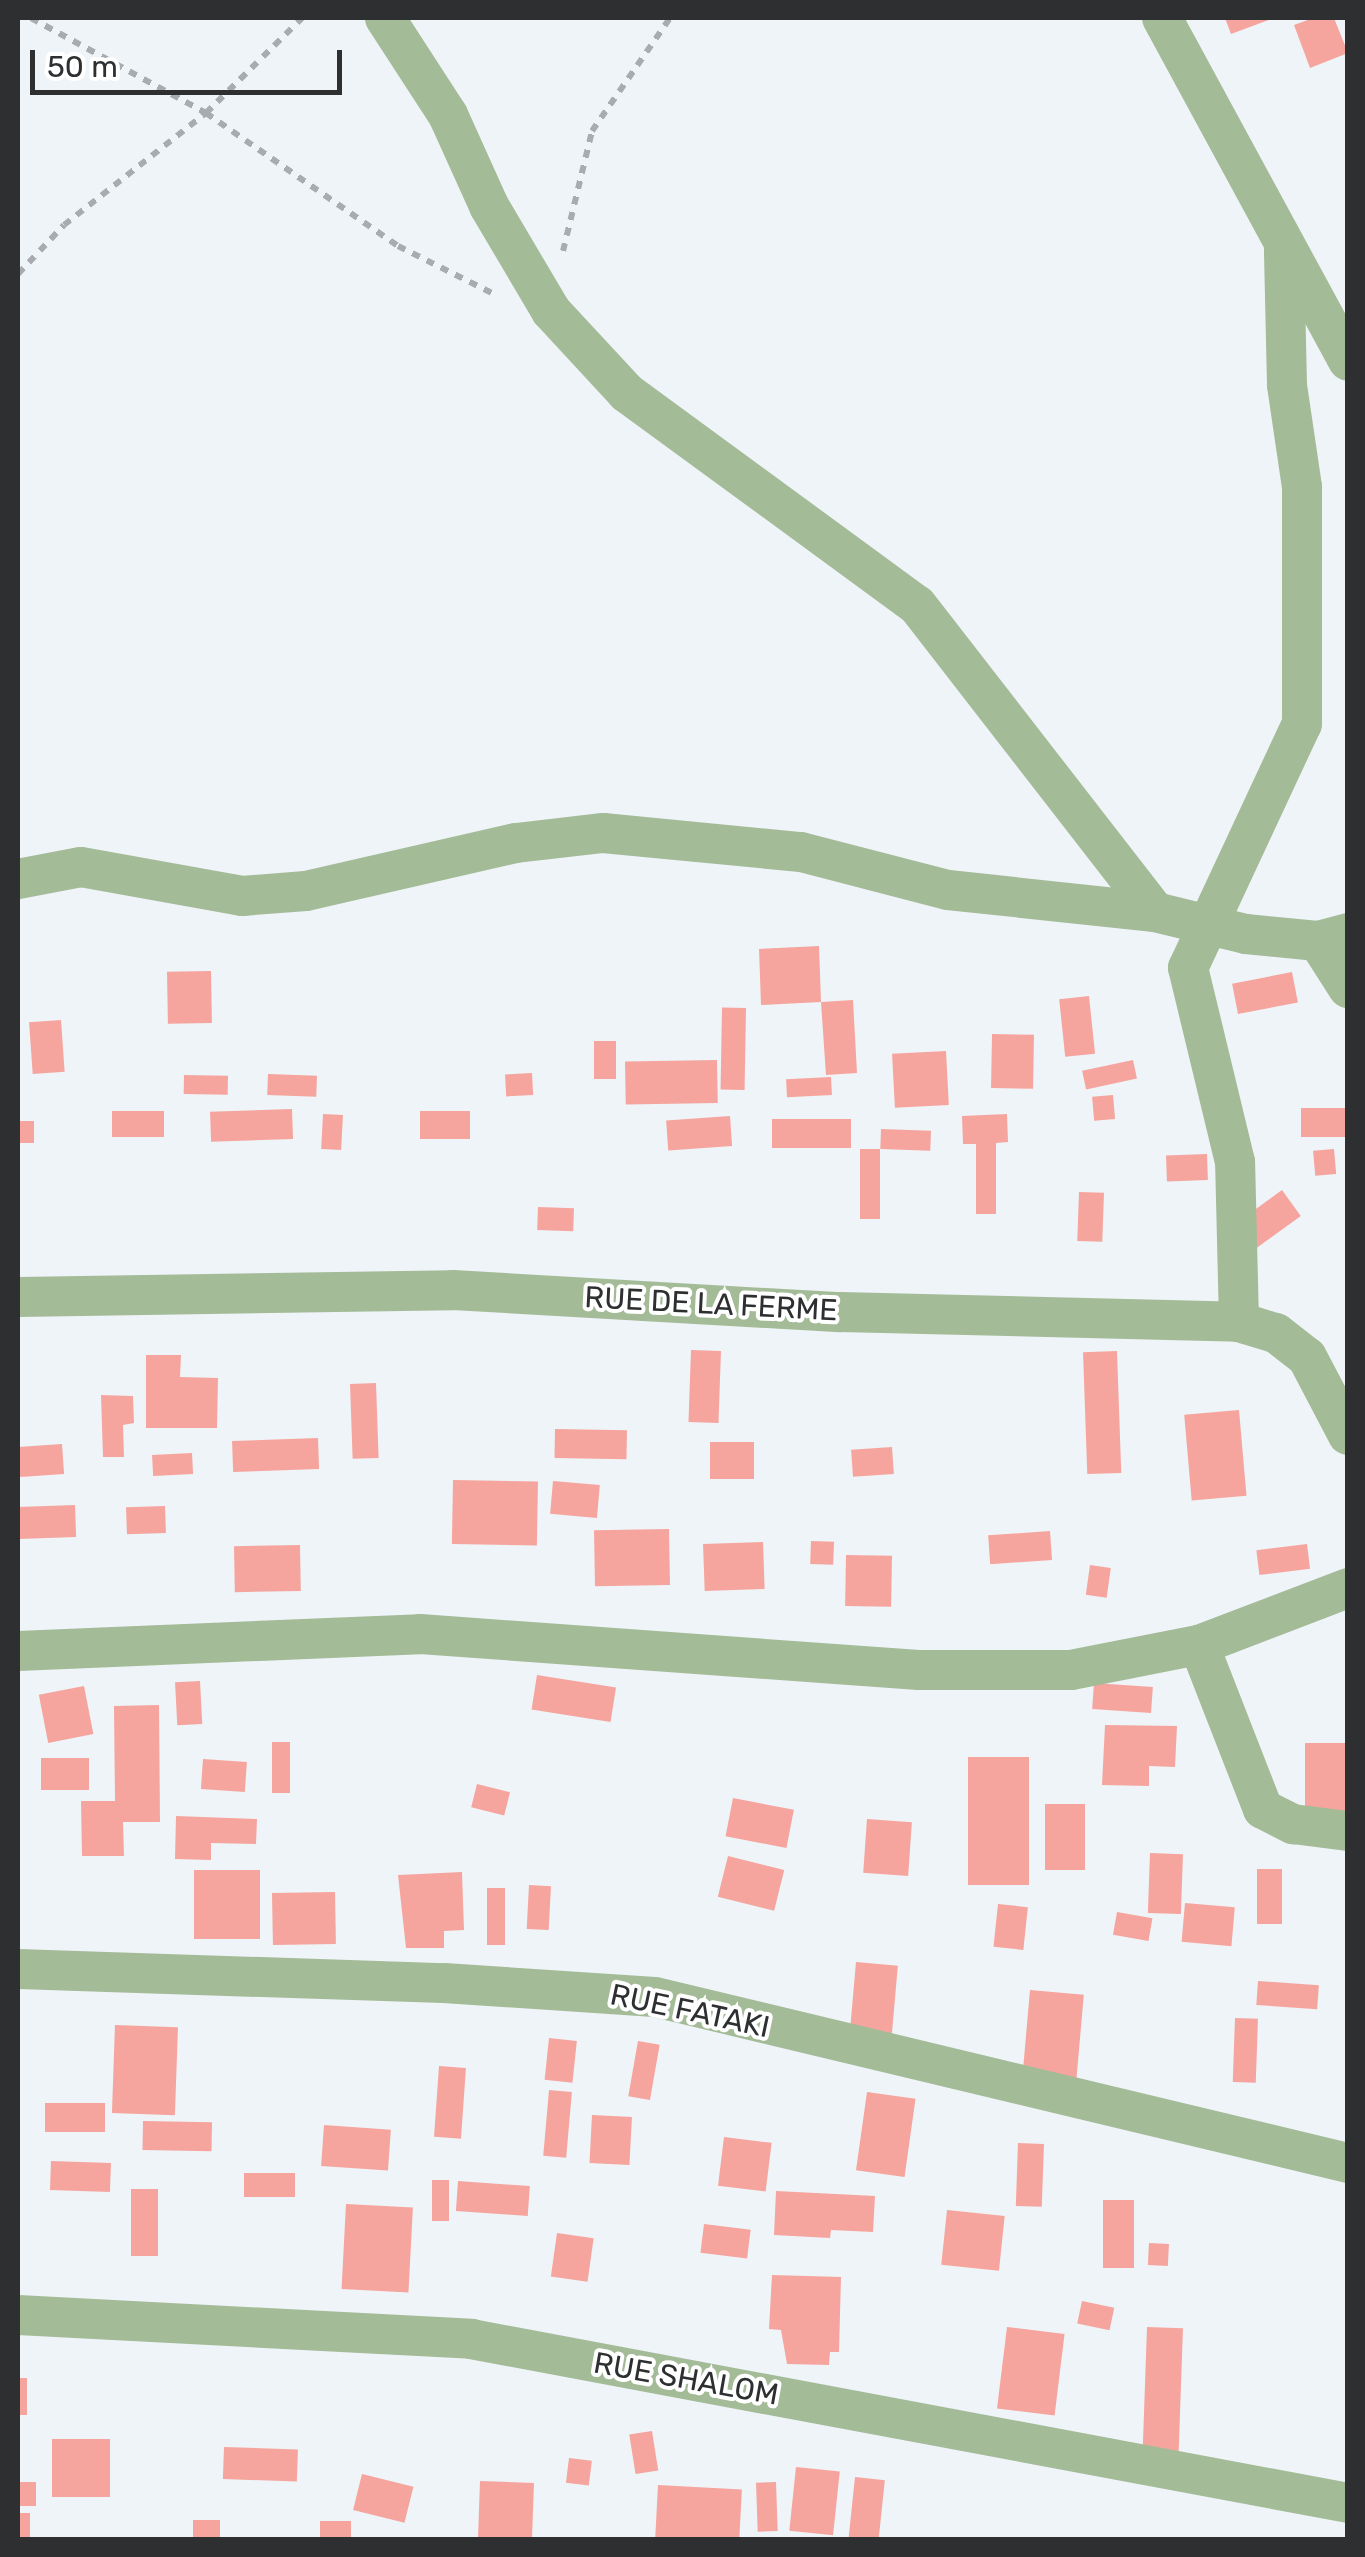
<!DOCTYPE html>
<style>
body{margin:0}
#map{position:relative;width:1365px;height:2557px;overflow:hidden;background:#eff4f9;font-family:Rubik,sans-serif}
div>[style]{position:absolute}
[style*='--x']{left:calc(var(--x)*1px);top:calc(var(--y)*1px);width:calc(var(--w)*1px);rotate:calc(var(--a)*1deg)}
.building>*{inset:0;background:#f5a59d;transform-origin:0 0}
.path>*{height:6px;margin-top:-3px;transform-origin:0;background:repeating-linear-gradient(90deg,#a8acb0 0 8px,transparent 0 16px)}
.street>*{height:40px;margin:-20px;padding:0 20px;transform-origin:20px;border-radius:20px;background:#a4bb98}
span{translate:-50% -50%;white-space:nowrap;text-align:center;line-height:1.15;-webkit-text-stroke:8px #fff;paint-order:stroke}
.street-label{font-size:30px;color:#2d2f31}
.frame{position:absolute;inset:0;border:20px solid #2d2f31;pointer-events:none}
.scale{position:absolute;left:30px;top:50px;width:312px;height:45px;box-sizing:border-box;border:5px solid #2d2f31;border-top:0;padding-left:12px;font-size:30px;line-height:35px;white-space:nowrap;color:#2d2f31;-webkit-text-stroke:8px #fff;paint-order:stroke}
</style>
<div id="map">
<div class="building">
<i style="clip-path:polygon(1225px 18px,1274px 18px,1231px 34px)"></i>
<i style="clip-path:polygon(1313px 18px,1334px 18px,1348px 53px,1310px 68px,1294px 25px)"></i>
<i style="clip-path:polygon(819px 946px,821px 1002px,853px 1000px,857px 1073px,826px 1075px,821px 1002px,761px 1005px,759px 949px)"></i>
<i style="left:211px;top:971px;width:52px;height:44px;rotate:89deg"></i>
<i style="left:1292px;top:972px;width:31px;height:61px;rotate:79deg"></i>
<i style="left:1089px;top:996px;width:58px;height:30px;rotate:84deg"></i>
<i style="left:746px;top:1008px;width:82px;height:24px;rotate:91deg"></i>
<i style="left:61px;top:1020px;width:52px;height:32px;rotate:86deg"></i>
<i style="left:992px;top:1034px;width:42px;height:54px;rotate:1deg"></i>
<i style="left:594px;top:1041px;width:22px;height:38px"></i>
<i style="left:946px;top:1051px;width:54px;height:54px;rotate:87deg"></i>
<i style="left:717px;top:1060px;width:43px;height:92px;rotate:89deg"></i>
<i style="left:1133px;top:1060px;width:19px;height:52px;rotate:78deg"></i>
<i style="left:532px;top:1073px;width:22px;height:27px;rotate:87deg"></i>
<i style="left:268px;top:1074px;width:49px;height:21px;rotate:2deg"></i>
<i style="left:184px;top:1075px;width:44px;height:19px;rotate:1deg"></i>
<i style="left:831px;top:1077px;width:18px;height:45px;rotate:87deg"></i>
<i style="left:1113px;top:1095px;width:24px;height:21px;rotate:85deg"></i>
<i style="left:1348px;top:1108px;width:29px;height:47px;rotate:90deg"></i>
<i style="left:292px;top:1109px;width:30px;height:82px;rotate:88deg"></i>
<i style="left:112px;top:1111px;width:52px;height:26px"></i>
<i style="left:420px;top:1111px;width:50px;height:28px"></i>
<i style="left:323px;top:1114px;width:20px;height:35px;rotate:3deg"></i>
<i style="clip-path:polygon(1007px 1114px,1008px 1142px,996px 1143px,996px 1214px,976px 1214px,976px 1144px,963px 1144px,962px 1116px)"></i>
<i style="left:730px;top:1116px;width:30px;height:64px;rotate:86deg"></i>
<i style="left:851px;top:1119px;width:29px;height:79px;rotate:90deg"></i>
<i style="left:18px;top:1121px;width:16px;height:22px"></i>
<i style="left:881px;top:1129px;width:50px;height:20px;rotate:2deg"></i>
<i style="left:860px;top:1149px;width:20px;height:70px"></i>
<i style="left:1334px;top:1149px;width:25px;height:21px;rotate:85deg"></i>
<i style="left:1207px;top:1154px;width:26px;height:41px;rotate:88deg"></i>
<i style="left:1282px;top:1190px;width:32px;height:56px;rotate:54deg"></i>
<i style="left:1079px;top:1192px;width:25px;height:49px;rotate:2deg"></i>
<i style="left:538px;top:1207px;width:36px;height:23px;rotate:2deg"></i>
<i style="left:691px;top:1350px;width:30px;height:72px;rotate:2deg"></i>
<i style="left:1117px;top:1351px;width:122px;height:34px;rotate:88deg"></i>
<i style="clip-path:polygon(146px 1355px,181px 1355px,180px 1377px,218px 1378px,217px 1428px,146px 1428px)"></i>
<i style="left:376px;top:1383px;width:75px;height:26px;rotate:88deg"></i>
<i style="clip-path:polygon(101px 1395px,133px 1396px,134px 1423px,123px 1425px,124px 1457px,103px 1457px)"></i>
<i style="left:1239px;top:1410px;width:86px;height:55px;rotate:85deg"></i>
<i style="left:555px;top:1429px;width:72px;height:29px;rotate:1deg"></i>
<i style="left:318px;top:1438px;width:31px;height:86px;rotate:88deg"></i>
<i style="left:710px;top:1442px;width:44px;height:37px"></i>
<i style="left:62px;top:1444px;width:30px;height:44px;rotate:86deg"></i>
<i style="left:892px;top:1447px;width:27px;height:41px;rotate:86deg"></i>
<i style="left:192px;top:1453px;width:21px;height:40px;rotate:87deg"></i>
<i style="left:453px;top:1480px;width:85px;height:64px;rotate:1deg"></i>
<i style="left:553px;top:1481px;width:47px;height:33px;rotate:5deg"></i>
<i style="left:75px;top:1505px;width:32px;height:57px;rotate:88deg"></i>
<i style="left:165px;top:1506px;width:27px;height:39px;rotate:88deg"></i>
<i style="left:669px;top:1529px;width:56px;height:75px;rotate:89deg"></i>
<i style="left:1050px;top:1531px;width:29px;height:62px;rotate:86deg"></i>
<i style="left:811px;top:1541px;width:23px;height:23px;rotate:2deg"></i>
<i style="left:763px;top:1542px;width:47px;height:60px;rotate:88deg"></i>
<i style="left:1307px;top:1544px;width:25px;height:51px;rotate:83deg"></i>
<i style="left:300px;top:1545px;width:46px;height:66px;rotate:89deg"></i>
<i style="left:846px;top:1555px;width:46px;height:51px;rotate:1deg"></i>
<i style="left:1090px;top:1565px;width:21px;height:30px;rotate:8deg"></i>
<i style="left:537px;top:1675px;width:80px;height:35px;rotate:9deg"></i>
<i style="left:200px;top:1681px;width:43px;height:25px;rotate:87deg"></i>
<i style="left:1094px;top:1683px;width:59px;height:26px;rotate:4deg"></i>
<i style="left:84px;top:1686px;width:49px;height:46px;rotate:79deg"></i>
<i style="clip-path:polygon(159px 1705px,160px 1822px,123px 1822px,124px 1856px,82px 1856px,81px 1801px,115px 1801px,114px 1706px)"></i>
<i style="clip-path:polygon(1105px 1725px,1177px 1726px,1175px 1767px,1149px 1766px,1149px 1786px,1102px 1785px)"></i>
<i style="left:290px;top:1742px;width:51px;height:18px;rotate:90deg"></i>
<i style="left:1348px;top:1743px;width:69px;height:43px;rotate:90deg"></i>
<i style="left:968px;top:1757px;width:61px;height:128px"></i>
<i style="left:41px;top:1758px;width:48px;height:32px"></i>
<i style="left:203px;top:1759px;width:44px;height:30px;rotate:4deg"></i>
<i style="left:477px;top:1784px;width:34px;height:24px;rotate:14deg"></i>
<i style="left:733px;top:1798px;width:62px;height:39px;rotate:11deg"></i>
<i style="left:1045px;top:1804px;width:40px;height:66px"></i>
<i style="clip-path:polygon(176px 1816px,257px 1819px,256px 1844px,211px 1843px,211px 1860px,175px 1859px)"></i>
<i style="left:867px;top:1819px;width:45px;height:54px;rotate:4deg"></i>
<i style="left:1150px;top:1853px;width:33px;height:60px;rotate:2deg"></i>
<i style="left:728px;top:1856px;width:58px;height:42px;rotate:14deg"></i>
<i style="left:1257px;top:1869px;width:25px;height:55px"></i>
<i style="left:194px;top:1870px;width:66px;height:69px"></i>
<i style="clip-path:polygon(462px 1872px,464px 1930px,444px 1931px,444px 1948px,406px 1948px,398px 1875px)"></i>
<i style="left:529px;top:1885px;width:22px;height:44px;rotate:3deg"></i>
<i style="left:487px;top:1888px;width:18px;height:57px"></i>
<i style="left:335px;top:1892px;width:52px;height:63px;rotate:89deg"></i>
<i style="left:1185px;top:1903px;width:50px;height:39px;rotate:5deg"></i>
<i style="left:998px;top:1904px;width:30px;height:43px;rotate:6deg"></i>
<i style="left:1117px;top:1912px;width:36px;height:23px;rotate:10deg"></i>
<i style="left:856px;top:1962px;width:42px;height:72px;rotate:5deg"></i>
<i style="left:1258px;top:1981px;width:61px;height:24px;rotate:4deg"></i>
<i style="left:1030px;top:1990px;width:54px;height:85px;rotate:5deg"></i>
<i style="left:1235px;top:2018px;width:23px;height:64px;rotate:2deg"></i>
<i style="left:115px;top:2025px;width:63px;height:88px;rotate:2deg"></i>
<i style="left:549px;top:2038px;width:28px;height:42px;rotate:6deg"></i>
<i style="left:638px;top:2041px;width:22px;height:56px;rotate:10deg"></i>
<i style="left:439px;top:2066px;width:27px;height:71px;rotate:4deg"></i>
<i style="left:549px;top:2090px;width:23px;height:66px;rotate:5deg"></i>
<i style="left:867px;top:2092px;width:49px;height:79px;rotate:8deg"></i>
<i style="left:45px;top:2103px;width:60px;height:29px"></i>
<i style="left:592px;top:2115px;width:40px;height:48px;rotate:3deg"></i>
<i style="left:143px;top:2121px;width:69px;height:29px;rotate:1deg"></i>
<i style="left:324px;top:2125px;width:67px;height:41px;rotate:4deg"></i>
<i style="left:724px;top:2137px;width:48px;height:49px;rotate:7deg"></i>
<i style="left:1018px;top:2143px;width:26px;height:63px;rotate:2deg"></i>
<i style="left:51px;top:2161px;width:60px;height:29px;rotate:2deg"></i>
<i style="left:244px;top:2173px;width:51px;height:24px"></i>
<i style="left:432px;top:2180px;width:17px;height:41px"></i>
<i style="left:458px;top:2181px;width:72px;height:30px;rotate:4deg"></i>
<i style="left:131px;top:2189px;width:27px;height:67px"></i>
<i style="clip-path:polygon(776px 2191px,875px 2196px,873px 2232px,831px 2230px,830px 2238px,774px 2235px)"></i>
<i style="left:1103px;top:2200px;width:31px;height:68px"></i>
<i style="left:346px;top:2204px;width:67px;height:85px;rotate:3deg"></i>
<i style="left:947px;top:2210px;width:58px;height:55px;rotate:6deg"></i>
<i style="left:704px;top:2224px;width:47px;height:29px;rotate:7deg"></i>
<i style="left:557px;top:2233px;width:37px;height:44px;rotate:8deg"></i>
<i style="left:1149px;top:2243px;width:20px;height:22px;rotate:3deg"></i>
<i style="clip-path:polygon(772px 2275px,841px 2277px,839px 2352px,830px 2352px,829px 2365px,787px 2364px,781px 2330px,769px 2329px)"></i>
<i style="left:1082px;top:2301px;width:33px;height:23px;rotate:12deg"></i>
<i style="left:1007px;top:2327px;width:58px;height:82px;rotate:7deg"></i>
<i style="left:1147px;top:2327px;width:36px;height:126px;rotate:2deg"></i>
<i style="left:18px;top:2378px;width:9px;height:37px"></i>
<i style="left:652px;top:2431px;width:40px;height:23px;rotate:81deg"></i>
<i style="left:110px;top:2439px;width:58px;height:58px;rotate:90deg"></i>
<i style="left:224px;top:2447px;width:74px;height:32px;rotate:2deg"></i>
<i style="left:569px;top:2458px;width:23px;height:25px;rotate:7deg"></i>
<i style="left:796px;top:2467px;width:44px;height:64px;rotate:6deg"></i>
<i style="left:362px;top:2474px;width:53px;height:37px;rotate:14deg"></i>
<i style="left:855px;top:2477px;width:30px;height:63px;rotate:6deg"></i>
<i style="left:480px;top:2481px;width:54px;height:59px;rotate:2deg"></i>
<i style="left:36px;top:2482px;width:24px;height:18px;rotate:90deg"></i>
<i style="left:776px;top:2482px;width:49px;height:20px;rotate:88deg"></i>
<i style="left:658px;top:2485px;width:84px;height:55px;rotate:3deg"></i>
<i style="left:18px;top:2513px;width:12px;height:25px"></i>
<i style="left:220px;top:2520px;width:20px;height:27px;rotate:90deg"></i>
<i style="left:320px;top:2521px;width:31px;height:19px"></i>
</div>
<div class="path">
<i style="--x:31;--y:18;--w:199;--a:28.5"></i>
<i style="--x:206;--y:113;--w:234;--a:34.7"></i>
<i style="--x:398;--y:246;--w:105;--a:26.6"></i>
<i style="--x:563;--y:251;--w:123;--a:-76.4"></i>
<i style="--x:592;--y:131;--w:137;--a:-55.4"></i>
<i style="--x:18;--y:274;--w:67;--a:-46.8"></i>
<i style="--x:64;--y:225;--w:181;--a:-38.3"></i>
<i style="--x:206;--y:113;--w:135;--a:-44.7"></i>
</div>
<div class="street">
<i style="--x:385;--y:18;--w:116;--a:57"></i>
<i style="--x:448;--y:115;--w:100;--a:65.7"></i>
<i style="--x:489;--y:206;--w:122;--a:59.4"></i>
<i style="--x:551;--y:311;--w:112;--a:47.2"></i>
<i style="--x:627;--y:393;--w:359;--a:36.2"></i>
<i style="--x:917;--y:605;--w:388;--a:52.2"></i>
<i style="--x:1162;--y:18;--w:390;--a:61.5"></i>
<i style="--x:18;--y:879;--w:64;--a:-10.8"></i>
<i style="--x:81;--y:867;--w:164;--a:10.2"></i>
<i style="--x:242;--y:896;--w:64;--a:-4.5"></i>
<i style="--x:306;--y:891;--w:215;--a:-12.9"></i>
<i style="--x:516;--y:843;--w:88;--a:-6.6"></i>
<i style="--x:603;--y:833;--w:199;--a:5.5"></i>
<i style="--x:801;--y:852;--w:152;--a:14.5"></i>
<i style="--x:948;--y:890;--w:208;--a:6.1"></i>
<i style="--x:1155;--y:912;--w:94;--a:13.6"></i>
<i style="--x:1246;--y:934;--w:72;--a:5.6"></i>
<i style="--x:1318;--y:941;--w:31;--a:-15"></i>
<i style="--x:1318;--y:941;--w:56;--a:57.4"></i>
<i style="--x:18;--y:1297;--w:435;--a:-0.9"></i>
<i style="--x:453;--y:1290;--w:388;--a:3.3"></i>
<i style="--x:840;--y:1312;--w:399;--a:1.4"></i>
<i style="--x:1239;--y:1322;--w:39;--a:17"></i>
<i style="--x:1276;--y:1333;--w:39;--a:38"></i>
<i style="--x:1307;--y:1357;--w:88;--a:62.3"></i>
<i style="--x:1239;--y:1322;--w:160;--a:-91.4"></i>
<i style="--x:1235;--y:1162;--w:200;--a:-103.6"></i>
<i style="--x:1188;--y:968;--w:269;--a:-65"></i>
<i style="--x:1302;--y:724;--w:237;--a:-90"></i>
<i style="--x:1302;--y:487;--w:103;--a:-98.4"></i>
<i style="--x:1287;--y:385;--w:135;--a:-91.3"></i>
<i style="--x:1199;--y:1645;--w:176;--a:68.7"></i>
<i style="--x:1263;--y:1809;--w:34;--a:27"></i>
<i style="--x:1293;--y:1824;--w:55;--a:7.3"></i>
<i style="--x:18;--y:1651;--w:402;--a:-2.4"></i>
<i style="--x:420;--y:1634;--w:500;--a:4.13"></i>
<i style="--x:919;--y:1670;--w:152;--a:0"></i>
<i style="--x:1071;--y:1670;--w:130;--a:-11.1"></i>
<i style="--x:1199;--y:1645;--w:160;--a:-20.9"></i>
<i style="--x:18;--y:1969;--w:426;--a:1.9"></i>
<i style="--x:444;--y:1983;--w:211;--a:3.8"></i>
<i style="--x:655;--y:1997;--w:713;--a:13.47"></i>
<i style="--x:18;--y:2315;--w:454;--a:3"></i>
<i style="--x:471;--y:2339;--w:892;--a:10.59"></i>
</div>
<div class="street-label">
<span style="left:711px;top:1304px;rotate:3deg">RUE DE LA FERME</span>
<span style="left:690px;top:2011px;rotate:12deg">RUE FATAKI</span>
<span style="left:686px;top:2379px;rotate:10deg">RUE SHALOM</span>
</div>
<div class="frame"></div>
<div class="scale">50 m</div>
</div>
